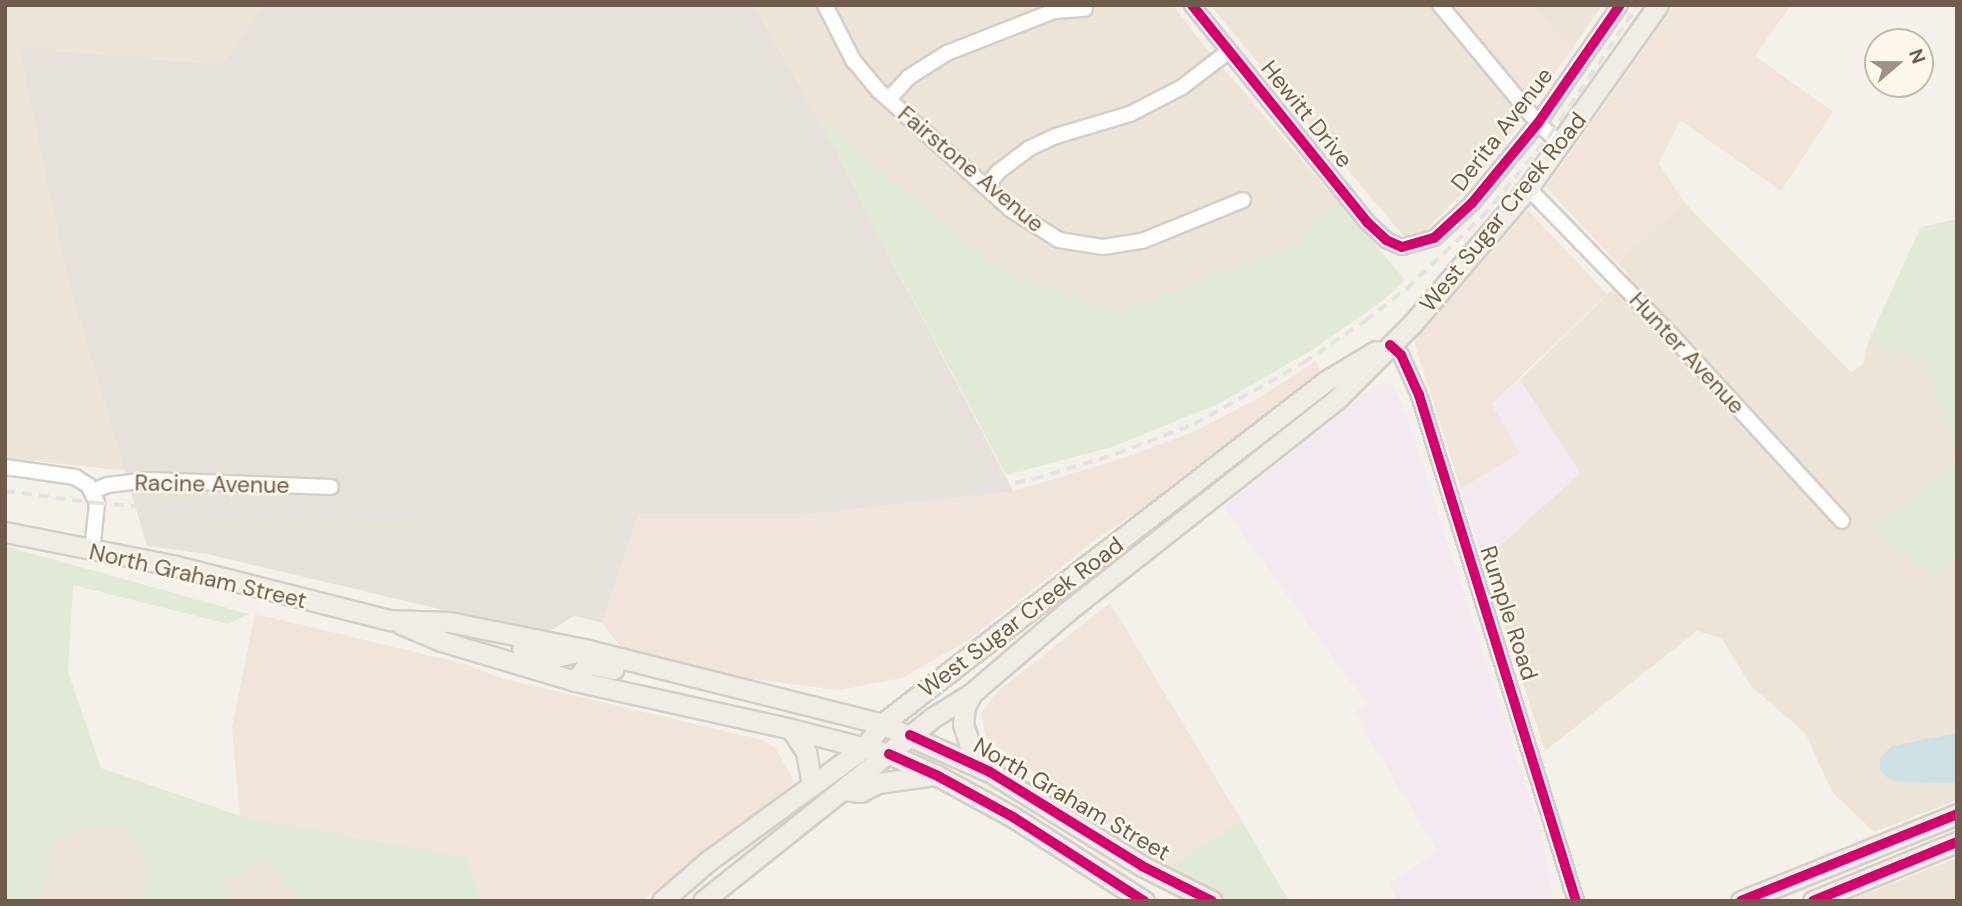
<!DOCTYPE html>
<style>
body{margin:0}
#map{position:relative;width:1962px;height:906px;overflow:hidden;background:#f4f1ea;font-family:"DM Sans",sans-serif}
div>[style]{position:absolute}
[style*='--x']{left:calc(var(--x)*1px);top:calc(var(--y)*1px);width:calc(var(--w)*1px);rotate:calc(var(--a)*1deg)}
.residential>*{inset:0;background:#ede4d8}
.commercial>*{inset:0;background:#f1e4db}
.industrial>*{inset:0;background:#e6e1db}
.education>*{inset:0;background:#f2e9f1}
.green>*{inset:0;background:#e0ead6}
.water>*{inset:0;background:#cde0e3}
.roads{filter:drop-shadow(2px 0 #d3cec8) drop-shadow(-2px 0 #d3cec8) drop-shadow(0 2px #d3cec8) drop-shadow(0 -2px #d3cec8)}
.minor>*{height:14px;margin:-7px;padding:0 7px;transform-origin:7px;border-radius:7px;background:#fdfdfc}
.major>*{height:19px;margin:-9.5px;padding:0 9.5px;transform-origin:9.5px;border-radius:9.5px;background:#f0ede6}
.rail>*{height:3.5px;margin-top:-1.75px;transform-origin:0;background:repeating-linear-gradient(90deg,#e4e2e3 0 10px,transparent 0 17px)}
.cycleway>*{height:10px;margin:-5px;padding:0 5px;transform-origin:5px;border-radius:5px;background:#d6006c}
span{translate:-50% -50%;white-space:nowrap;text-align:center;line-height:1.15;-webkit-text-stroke:5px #fdf7eb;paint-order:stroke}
.street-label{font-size:23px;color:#6f5c4d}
.frame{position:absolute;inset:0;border:7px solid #6f5c4d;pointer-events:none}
.north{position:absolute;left:1864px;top:28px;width:70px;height:70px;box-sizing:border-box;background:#fdf7eb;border:2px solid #c4b9ac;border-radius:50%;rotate:70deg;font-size:19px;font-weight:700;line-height:28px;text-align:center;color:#6f5c4d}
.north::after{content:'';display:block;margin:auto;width:24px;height:32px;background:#9e9084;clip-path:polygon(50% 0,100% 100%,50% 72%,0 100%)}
</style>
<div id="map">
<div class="residential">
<i style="clip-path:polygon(5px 5px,263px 5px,224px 65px,20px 47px,128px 471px,5px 458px)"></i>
<i style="clip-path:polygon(752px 5px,1173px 5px,1204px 46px,1384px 255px,1267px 341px,1170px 337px,896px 267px)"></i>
<i style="clip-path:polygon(1210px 5px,1449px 5px,1438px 16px,1524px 119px,1468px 187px,1411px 245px)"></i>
<i style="clip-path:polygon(1531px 5px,1602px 5px,1571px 50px)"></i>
<i style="clip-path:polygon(1684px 202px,1851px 372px,1863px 364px,1868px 342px,1926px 362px,1957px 453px,1957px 461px,1871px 530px,1934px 576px,1957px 552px,1957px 800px,1874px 832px,1833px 793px,1805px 733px,1752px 687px,1721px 638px,1697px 631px,1545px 751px,1483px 561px,1580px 473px,1520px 380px,1628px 274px,1617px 263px)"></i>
<i style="clip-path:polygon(5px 778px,240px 816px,297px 901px,5px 901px)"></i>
<i style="clip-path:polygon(1957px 858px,1957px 901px,1848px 901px)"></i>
</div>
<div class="commercial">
<i style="clip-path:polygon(1449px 5px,1531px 5px,1571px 50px,1530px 109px)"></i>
<i style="clip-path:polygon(1675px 5px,1791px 5px,1755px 56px,1833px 112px,1781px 191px,1680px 120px,1659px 163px,1684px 202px,1617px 263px,1546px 187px)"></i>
<i style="clip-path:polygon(1528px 210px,1607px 294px,1492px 404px,1520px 453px,1461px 489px,1414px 341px)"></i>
<i style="clip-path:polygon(1316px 361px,1321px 376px,1199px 469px,1094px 541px,967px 641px,902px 678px,839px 690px,729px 676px,624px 651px,602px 623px,637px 514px,806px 514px,1013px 491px,1118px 460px,1193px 432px,1257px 399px)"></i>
<i style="clip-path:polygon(1110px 603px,1242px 821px,1164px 869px,1111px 826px,986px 738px,981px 713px,998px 691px)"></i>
<i style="clip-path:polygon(255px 614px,462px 663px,501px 678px,762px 740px,775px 747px,794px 781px,775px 801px,691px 867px,641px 901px,481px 901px,466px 857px,240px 816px,232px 728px)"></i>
</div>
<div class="industrial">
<i style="clip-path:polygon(263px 5px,753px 5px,819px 121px,1013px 491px,806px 514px,638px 514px,602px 623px,574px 616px,545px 634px,208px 554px,147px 546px,67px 275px,19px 47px,223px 65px)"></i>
</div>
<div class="education">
<i style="clip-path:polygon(1520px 380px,1580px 473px,1483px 561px,1461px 489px,1520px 453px,1492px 405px)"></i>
<i style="clip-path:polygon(1377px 384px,1392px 385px,1409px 422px,1543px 838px,1553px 901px,1398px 901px,1390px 884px,1437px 850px,1353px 712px,1366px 703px,1224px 508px)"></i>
</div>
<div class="green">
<i style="clip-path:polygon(819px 121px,834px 129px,985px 258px,1015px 276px,1116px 312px,1304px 242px,1302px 232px,1340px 202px,1405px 280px,1382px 301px,1312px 350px,1218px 404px,1112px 447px,1006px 475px)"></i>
<i style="clip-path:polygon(1957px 219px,1957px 454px,1926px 362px,1868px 342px,1921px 227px)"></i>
<i style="clip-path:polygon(1957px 461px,1957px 552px,1934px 576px,1871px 530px)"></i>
<i style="clip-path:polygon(5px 546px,249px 614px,228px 624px,73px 585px,68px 672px,101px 768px,240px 816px,466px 857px,481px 901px,297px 901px,268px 858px,222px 880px,233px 901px,141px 901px,149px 872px,129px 827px,89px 825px,54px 841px,39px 901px,5px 901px)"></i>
<i style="clip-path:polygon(1242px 821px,1289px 901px,1229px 901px,1164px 869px)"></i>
</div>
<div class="water">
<i style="clip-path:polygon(1952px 734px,1957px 734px,1957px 783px,1898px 782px,1889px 779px,1880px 770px,1880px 758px,1892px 746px)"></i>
</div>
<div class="roads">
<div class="minor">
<i style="--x:825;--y:5;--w:62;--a:63"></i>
<i style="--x:853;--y:60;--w:39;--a:50"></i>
<i style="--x:878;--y:90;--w:178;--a:42"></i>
<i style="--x:1010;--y:209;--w:58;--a:32.3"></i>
<i style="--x:1059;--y:240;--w:45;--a:9"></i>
<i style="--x:1103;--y:247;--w:39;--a:-9"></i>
<i style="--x:1142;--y:241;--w:109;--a:-22.1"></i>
<i style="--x:1192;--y:5;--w:279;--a:51.1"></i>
<i style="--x:1367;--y:222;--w:26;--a:43"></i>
<i style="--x:1386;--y:240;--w:17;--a:24"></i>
<i style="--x:1402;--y:247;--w:33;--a:-16"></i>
<i style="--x:1434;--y:238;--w:52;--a:-42.6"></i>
<i style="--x:1472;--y:203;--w:104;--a:-50.5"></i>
<i style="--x:1538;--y:123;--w:144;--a:-55.2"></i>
<i style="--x:1440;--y:5;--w:153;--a:50.3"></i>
<i style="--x:1538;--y:123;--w:33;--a:43"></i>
<i style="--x:889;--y:99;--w:30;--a:-48"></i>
<i style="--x:909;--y:77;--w:45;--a:-32.3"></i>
<i style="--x:947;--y:53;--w:115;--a:-21.4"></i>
<i style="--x:1054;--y:11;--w:31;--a:-4"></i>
<i style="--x:986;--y:187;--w:19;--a:-51"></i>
<i style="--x:998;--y:172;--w:40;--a:-37"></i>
<i style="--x:1030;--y:148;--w:29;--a:-25"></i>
<i style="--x:1056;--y:136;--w:77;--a:-16.6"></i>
<i style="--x:1130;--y:114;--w:59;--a:-27.4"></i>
<i style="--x:1182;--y:87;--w:59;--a:-37.5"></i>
<i style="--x:1528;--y:188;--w:206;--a:45.8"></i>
<i style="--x:1672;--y:336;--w:251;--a:47.4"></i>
<i style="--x:1390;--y:345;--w:15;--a:42"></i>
<i style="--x:1401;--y:355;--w:44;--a:65.8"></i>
<i style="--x:1419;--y:395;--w:530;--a:72.76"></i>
<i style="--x:5;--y:467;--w:71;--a:8.1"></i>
<i style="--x:75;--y:477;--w:15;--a:32"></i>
<i style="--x:88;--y:485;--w:20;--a:63"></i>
<i style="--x:97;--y:503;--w:48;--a:95.9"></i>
<i style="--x:93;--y:491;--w:16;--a:-22"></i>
<i style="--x:108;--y:485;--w:40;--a:-7.1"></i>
<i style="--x:148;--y:480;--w:183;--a:2.2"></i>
</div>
<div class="major">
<i style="--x:5;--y:532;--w:170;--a:11.2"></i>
<i style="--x:172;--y:565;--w:225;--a:14.2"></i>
<i style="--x:390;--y:620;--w:59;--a:1.9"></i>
<i style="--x:449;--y:622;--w:138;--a:11.3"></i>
<i style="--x:584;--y:649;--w:307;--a:14.1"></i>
<i style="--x:882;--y:724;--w:118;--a:24"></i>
<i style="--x:990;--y:772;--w:179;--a:31.7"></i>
<i style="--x:1142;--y:866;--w:78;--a:26.6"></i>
<i style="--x:401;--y:624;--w:43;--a:23"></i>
<i style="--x:441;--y:641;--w:140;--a:16.6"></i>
<i style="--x:575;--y:681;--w:221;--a:12.5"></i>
<i style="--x:791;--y:729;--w:101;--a:14.3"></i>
<i style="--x:889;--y:754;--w:51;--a:24.1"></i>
<i style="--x:936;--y:775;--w:88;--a:28.6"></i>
<i style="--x:1013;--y:817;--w:156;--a:32.7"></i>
<i style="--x:522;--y:649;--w:35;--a:13"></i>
<i style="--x:556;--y:657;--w:25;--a:-14"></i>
<i style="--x:575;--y:681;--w:21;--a:-53"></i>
<i style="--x:588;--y:664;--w:26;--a:11"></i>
<i style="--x:972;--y:693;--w:15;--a:118"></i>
<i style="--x:965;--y:706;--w:18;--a:96"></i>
<i style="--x:963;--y:724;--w:20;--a:72"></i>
<i style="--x:969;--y:743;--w:31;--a:54"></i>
<i style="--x:791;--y:729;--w:27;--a:56"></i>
<i style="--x:806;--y:751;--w:34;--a:80"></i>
<i style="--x:845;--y:790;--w:15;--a:8"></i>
<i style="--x:860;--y:792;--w:20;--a:-27"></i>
<i style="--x:878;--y:783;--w:59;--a:-7.9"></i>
<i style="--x:662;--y:901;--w:61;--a:-41"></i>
<i style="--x:708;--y:861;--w:194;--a:-36"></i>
<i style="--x:865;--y:747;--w:29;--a:-54"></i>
<i style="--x:882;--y:724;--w:561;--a:-37.69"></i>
<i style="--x:1326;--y:381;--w:58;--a:-31"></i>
<i style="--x:703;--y:901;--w:293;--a:-38.6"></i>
<i style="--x:932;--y:718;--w:47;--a:-32"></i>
<i style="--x:972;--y:693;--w:128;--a:-40.6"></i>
<i style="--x:1069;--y:610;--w:340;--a:-38.2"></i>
<i style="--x:1336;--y:400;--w:107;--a:-45"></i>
<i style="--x:1412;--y:324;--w:179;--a:-49.5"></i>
<i style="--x:1528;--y:188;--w:224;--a:-54.6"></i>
<i style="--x:1741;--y:901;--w:233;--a:-21.9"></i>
<i style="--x:1813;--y:901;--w:156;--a:-22.3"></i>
</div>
</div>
<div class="rail">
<i style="--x:5;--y:491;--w:93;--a:7.4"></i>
<i style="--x:97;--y:503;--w:135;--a:4.7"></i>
<i style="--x:232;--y:514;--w:169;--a:-0.3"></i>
<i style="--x:401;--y:513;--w:397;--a:-1"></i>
<i style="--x:798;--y:506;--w:168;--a:-4.5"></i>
<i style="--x:965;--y:493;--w:70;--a:-11.5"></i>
<i style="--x:1034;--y:479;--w:86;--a:-17"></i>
<i style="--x:1116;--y:454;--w:84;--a:-21"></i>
<i style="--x:1194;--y:424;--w:125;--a:-29.2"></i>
<i style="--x:1303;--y:363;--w:75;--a:-34.1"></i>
<i style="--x:1365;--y:321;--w:52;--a:-38"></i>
<i style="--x:1406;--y:289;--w:105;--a:-43.5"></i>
<i style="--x:1482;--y:217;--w:107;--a:-50.3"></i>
<i style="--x:1550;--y:135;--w:157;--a:-55.9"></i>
</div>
<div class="cycleway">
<i style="--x:1192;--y:5;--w:279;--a:51.1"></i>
<i style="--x:1367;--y:222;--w:26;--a:43"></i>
<i style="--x:1386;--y:240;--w:17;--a:24"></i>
<i style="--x:1402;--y:247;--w:33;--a:-16"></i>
<i style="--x:1434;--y:238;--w:52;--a:-42.6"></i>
<i style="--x:1472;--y:203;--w:104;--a:-50.5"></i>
<i style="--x:1538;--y:123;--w:144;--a:-55.2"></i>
<i style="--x:1390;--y:345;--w:15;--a:42"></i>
<i style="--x:1401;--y:355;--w:44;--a:65.8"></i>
<i style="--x:1419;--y:395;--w:530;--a:72.76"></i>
<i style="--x:910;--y:735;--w:88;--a:24.8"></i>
<i style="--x:990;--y:772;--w:179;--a:31.7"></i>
<i style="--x:1142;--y:866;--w:78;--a:26.6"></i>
<i style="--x:889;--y:754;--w:51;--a:24.1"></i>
<i style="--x:936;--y:775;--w:88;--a:28.6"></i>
<i style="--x:1013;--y:817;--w:156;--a:32.7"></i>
<i style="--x:1741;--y:901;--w:233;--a:-21.9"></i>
<i style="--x:1813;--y:901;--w:156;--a:-22.3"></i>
</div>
<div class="street-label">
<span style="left:1307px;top:114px;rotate:51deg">Hewitt Drive</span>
<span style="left:1502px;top:129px;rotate:-52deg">Derita Avenue</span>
<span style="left:971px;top:169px;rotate:40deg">Fairstone Avenue</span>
<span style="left:1503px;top:212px;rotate:-51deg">West Sugar Creek Road</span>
<span style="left:1687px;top:353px;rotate:47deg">Hunter Avenue</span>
<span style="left:212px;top:484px;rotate:1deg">Racine Avenue</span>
<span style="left:198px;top:576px;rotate:13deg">North Graham Street</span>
<span style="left:1509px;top:613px;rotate:72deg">Rumple Road</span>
<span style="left:1021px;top:617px;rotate:-37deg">West Sugar Creek Road</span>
<span style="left:1072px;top:799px;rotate:30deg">North Graham Street</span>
</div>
<div class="frame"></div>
<div class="north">N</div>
</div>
